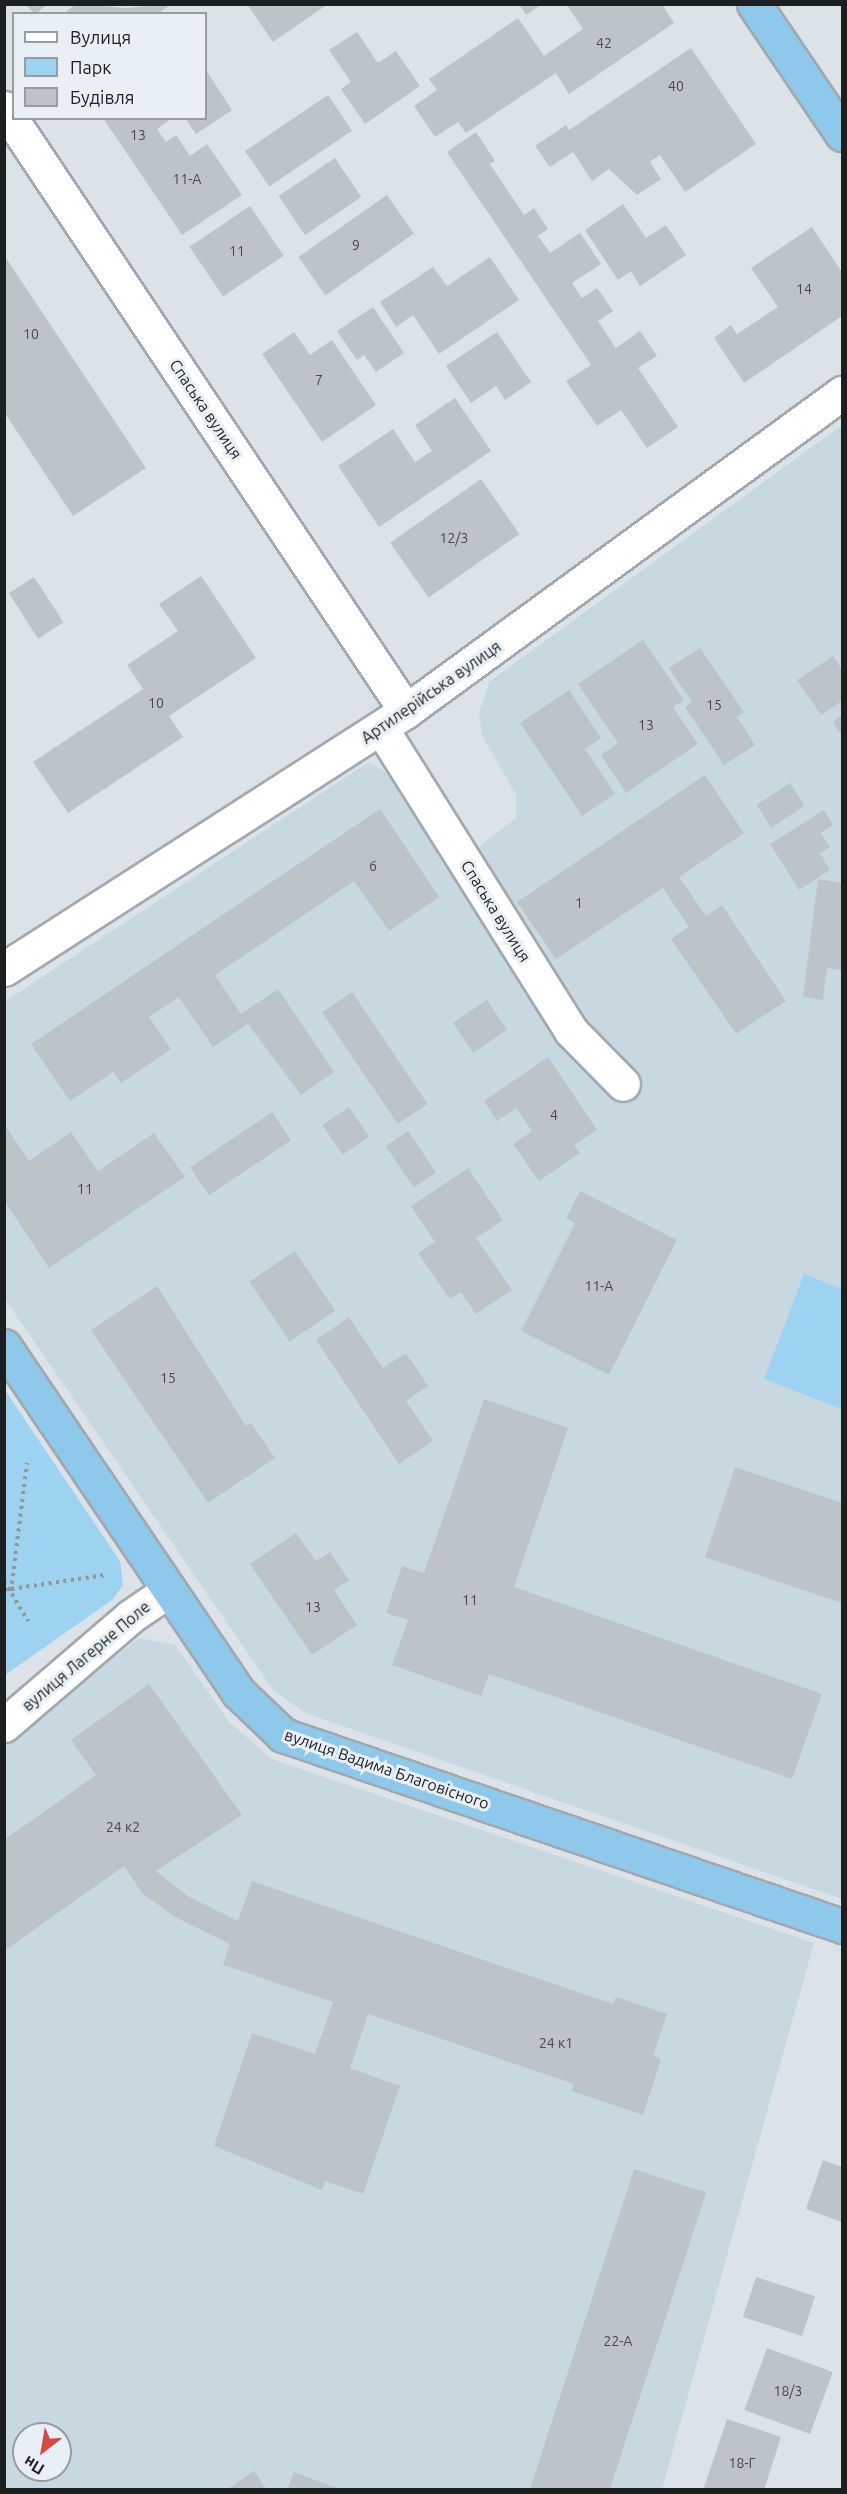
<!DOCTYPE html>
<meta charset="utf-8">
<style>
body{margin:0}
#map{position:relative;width:847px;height:2494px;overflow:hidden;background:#dbe3e8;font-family:Ubuntu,sans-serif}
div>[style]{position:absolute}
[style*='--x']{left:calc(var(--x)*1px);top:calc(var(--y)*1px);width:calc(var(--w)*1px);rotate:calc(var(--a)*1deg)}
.built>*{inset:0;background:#c8d8e1}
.green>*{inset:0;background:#9ed2f1}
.building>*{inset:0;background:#bcc4c9;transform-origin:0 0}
.path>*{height:4px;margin-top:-2px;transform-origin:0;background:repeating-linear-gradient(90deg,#909699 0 3px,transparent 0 7.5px)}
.roads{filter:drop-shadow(2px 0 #a2a9ae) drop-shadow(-2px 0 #a2a9ae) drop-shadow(0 2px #a2a9ae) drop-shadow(0 -2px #a2a9ae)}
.minor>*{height:33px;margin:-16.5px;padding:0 16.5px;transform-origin:16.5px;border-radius:16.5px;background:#fff}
.tertiary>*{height:33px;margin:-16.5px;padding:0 16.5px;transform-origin:16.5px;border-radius:16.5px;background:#fff}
.trunk>*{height:33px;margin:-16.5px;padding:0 16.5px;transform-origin:16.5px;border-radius:16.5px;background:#8ec8ea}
span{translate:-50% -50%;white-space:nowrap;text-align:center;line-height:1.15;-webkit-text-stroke:6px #e8f0f5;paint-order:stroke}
.number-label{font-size:14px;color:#44484a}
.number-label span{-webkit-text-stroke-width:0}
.street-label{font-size:16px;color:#1c1f20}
.frame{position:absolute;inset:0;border:6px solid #1c1f20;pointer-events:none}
.legend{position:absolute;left:12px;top:12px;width:195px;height:108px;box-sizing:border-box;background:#e8f0f5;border:2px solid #969ca0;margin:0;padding:8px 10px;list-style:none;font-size:18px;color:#1c1f20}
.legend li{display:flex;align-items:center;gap:12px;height:30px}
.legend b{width:30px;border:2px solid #969ca0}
.north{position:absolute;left:12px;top:2422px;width:60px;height:60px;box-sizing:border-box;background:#e8f0f5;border:2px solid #969ca0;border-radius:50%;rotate:211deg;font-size:16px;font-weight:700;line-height:24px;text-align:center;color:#1c1f20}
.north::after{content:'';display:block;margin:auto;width:21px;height:27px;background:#d64747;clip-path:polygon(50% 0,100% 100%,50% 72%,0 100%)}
</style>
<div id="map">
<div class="built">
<i style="clip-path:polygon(842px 425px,842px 1899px,305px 1713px,273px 1690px,5px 1299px,4px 1002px,369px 762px,392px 776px,478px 856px,481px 845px,516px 818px,516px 795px,482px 735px,479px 713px,490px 681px)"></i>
<i style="clip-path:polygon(evenodd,140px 1638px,175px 1645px,230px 1723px,272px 1759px,814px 1943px,662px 2489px,5px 2489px,4px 1733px,140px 1638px,24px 2434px,60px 2434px,60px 2470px,24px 2470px,24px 2434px)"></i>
</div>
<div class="green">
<i style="clip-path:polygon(804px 1274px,842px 1289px,842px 1409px,764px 1379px)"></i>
<i style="clip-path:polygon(5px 1390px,120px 1561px,123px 1585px,112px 1600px,5px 1675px)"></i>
</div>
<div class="building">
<i style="clip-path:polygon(25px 4px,48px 4px,35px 14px)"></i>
<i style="clip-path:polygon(76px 4px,126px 8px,171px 4px,158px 14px,63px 14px)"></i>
<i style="clip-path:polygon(247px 4px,328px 4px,273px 42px)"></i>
<i style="clip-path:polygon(519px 4px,542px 4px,526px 15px)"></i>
<i style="clip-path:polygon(566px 4px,662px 4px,674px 23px,569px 94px,556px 73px,466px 133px,458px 122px,435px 137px,414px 106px,437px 90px,429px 79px,518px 18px,544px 56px,583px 29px)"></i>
<i style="clip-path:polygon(357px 32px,378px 63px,396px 51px,420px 86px,365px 124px,341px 89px,351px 82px,329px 50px)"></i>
<i style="clip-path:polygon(691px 48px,756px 144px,685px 192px,660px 155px,650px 162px,661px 179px,637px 195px,609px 169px,592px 181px,573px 152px,550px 167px,535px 146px,566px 125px,569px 130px)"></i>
<i style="clip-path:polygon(206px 70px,232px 110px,196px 134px,185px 118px,206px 118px)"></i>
<i style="left:328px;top:95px;width:43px;height:100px;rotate:56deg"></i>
<i style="clip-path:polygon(103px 118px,172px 118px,157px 129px,166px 142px,176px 135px,190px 156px,207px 144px,242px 195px,182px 235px)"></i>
<i style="clip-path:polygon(476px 132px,495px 161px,490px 164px,524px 215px,534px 208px,548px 229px,538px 236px,550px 253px,580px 233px,601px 264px,572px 283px,582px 298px,597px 288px,613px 311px,598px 321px,616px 348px,640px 331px,657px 356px,638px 368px,678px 427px,647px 448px,621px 410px,597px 426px,566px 381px,591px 365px,447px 152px)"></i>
<i style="left:335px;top:158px;width:47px;height:68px;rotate:56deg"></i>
<i style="left:387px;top:195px;width:47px;height:108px;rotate:55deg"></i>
<i style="clip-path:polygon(623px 204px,646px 238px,666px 225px,686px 255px,640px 286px,631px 271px,618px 280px,585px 230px)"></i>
<i style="left:250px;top:206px;width:60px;height:73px;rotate:56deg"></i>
<i style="clip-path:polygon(812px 227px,842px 272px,842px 316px,744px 383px,714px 338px,731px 325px,737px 334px,778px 307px,751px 268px)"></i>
<i style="clip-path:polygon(4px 255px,146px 468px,73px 516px,4px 412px)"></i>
<i style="clip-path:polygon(490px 257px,519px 300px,439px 354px,413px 315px,396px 327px,380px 302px,433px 267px,447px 286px)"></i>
<i style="clip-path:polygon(373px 307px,404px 353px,376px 372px,364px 355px,357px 360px,337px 331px)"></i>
<i style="clip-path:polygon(294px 332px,310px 355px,332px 340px,376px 405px,322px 442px,262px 354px)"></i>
<i style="clip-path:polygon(497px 332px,531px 382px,505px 400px,496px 386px,471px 403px,446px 366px)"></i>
<i style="clip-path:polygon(455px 398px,491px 451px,379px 527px,338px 466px,393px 429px,415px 462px,432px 451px,415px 425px)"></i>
<i style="left:481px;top:479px;width:67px;height:111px;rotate:55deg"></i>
<i style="clip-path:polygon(201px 576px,256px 658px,169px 716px,183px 737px,68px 813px,33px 762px,143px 689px,127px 665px,178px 631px,159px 604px)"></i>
<i style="left:34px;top:577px;width:54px;height:30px;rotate:57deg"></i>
<i style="clip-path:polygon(643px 640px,684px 700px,673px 707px,698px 744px,626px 793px,601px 755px,618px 743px,578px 684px)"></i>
<i style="clip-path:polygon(700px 648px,744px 712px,737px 717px,755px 745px,724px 765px,685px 707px,692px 702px,669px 668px)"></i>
<i style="clip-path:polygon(833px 656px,842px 670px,842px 701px,821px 715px,797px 680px)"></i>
<i style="clip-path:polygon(569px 690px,601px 738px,585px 749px,615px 794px,582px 816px,520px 723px)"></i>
<i style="clip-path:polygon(842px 715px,842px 736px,833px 722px)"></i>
<i style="clip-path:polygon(705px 775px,744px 833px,679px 877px,706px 916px,722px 905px,786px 1001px,736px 1034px,671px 939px,689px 927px,663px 888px,556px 959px,517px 902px)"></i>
<i style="left:790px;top:783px;width:27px;height:40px;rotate:57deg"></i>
<i style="clip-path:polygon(380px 809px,439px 897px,389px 931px,354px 881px,215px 975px,241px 1014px,278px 989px,334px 1072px,301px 1095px,248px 1024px,213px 1047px,179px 997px,149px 1017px,171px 1049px,121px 1083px,113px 1072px,70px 1101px,31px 1044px)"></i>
<i style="clip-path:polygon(824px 810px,833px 825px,821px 833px,830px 847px,820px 853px,830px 870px,799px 890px,770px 844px)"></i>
<i style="clip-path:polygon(818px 879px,842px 883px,842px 970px,827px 968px,823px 1000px,803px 997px)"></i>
<i style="left:352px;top:992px;width:135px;height:36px;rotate:56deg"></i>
<i style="left:487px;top:1000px;width:36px;height:41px;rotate:56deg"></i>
<i style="clip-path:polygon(548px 1057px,597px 1130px,574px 1145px,580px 1153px,539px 1181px,513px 1144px,532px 1131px,516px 1108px,497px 1121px,484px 1101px)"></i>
<i style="left:349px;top:1107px;width:36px;height:32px;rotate:56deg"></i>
<i style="left:272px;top:1112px;width:34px;height:99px;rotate:56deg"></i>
<i style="clip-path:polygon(5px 1125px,29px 1161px,71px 1132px,98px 1171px,154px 1133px,185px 1177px,49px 1268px,5px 1202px)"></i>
<i style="left:408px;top:1131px;width:50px;height:27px;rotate:56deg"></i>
<i style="clip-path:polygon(468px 1168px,503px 1220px,476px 1238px,512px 1290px,476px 1314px,461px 1292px,450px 1299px,418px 1253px,435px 1242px,411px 1206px)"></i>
<i style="clip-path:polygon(580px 1191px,677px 1240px,609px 1375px,521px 1331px,575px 1223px,566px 1218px)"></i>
<i style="left:295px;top:1251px;width:72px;height:55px;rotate:56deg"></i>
<i style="clip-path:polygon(157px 1286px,246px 1426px,251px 1423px,275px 1458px,208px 1503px,91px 1330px)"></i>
<i style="clip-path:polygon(349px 1317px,383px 1368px,406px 1353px,428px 1386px,406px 1401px,433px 1441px,399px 1464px,316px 1340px)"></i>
<i style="clip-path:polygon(484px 1399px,568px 1428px,514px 1587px,822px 1694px,792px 1779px,489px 1674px,481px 1696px,392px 1665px,408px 1620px,386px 1613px,402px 1566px,424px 1573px)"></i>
<i style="clip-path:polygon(735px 1467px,842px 1503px,842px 1603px,705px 1557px)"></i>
<i style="clip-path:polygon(296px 1533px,316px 1561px,330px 1552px,349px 1580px,334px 1590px,357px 1625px,312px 1655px,250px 1564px)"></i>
<i style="clip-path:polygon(149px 1684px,242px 1815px,156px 1871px,189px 1897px,238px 1921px,252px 1881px,613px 2004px,616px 1997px,667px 2014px,653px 2056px,661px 2059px,643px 2115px,572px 2091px,574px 2084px,368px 2014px,350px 2068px,400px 2086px,363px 2194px,325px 2181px,322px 2190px,214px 2146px,252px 2033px,315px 2054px,333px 2002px,223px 1965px,230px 1944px,175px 1917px,142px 1893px,124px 1866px,4px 1951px,4px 1840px,96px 1775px,71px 1740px)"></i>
<i style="clip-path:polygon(823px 2160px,842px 2167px,842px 2222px,806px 2209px)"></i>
<i style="left:634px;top:2169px;width:76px;height:337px;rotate:18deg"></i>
<i style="left:756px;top:2277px;width:62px;height:42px;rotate:18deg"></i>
<i style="left:767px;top:2348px;width:70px;height:66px;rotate:20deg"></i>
<i style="clip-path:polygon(727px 2419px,781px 2437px,764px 2490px,703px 2490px)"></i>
<i style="clip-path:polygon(254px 2471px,267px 2490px,226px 2490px)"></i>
<i style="clip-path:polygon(294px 2472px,339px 2489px,339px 2490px,287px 2490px)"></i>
</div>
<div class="path">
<i style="--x:4;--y:1581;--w:47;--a:59"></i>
<i style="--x:4;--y:1590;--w:102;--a:-8.4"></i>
<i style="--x:11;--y:1591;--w:129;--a:-82.9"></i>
</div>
<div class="roads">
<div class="minor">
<i style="--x:4;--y:108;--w:725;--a:56.31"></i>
<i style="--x:381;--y:728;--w:358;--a:57.9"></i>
<i style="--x:571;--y:1031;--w:74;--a:45.5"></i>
<i style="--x:4;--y:1725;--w:167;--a:-40.6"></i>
<i style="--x:131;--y:1616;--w:46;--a:-34.4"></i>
</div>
<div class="tertiary">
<i style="--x:4;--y:969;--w:478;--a:-32.7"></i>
<i style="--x:406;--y:711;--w:540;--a:-36.11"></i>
</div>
<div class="trunk">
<i style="--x:754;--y:4;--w:157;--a:55.9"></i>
<i style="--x:4;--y:1346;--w:419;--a:55.9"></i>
<i style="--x:239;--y:1693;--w:61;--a:43.7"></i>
<i style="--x:283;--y:1735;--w:591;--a:18.86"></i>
</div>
</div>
<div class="number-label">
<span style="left:604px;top:43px">42</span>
<span style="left:676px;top:86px">40</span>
<span style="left:138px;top:135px">13</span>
<span style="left:187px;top:179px">11-А</span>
<span style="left:356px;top:245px">9</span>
<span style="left:237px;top:251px">11</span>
<span style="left:804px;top:289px">14</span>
<span style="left:31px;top:334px">10</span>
<span style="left:319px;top:380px">7</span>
<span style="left:454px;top:538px">12/3</span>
<span style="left:156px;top:703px">10</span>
<span style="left:714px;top:705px">15</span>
<span style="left:646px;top:725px">13</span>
<span style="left:373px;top:866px">6</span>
<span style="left:579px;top:903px">1</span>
<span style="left:554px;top:1115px">4</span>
<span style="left:85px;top:1189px">11</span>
<span style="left:599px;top:1286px">11-А</span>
<span style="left:168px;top:1378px">15</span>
<span style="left:470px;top:1600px">11</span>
<span style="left:313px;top:1607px">13</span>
<span style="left:123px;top:1827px">24 к2</span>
<span style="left:556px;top:2043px">24 к1</span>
<span style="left:618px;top:2341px">22-А</span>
<span style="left:788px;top:2391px">18/3</span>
<span style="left:742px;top:2463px">18-Г</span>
</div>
<div class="street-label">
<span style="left:206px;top:409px;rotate:56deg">Спаська вулиця</span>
<span style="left:431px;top:692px;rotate:-35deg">Артилерійська вулиця</span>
<span style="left:496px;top:911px;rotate:58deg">Спаська вулиця</span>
<span style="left:86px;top:1656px;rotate:-40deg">вулиця Лагерне Поле</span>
<span style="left:387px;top:1769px;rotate:19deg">вулиця Вадима Благовісного</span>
</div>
<div class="frame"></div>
<ul class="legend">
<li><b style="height:8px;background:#fff"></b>Вулиця</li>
<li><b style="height:16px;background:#9ed2f1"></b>Парк</li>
<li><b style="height:16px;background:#bcc4c9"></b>Будівля</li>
</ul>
<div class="north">Пн</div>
</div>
